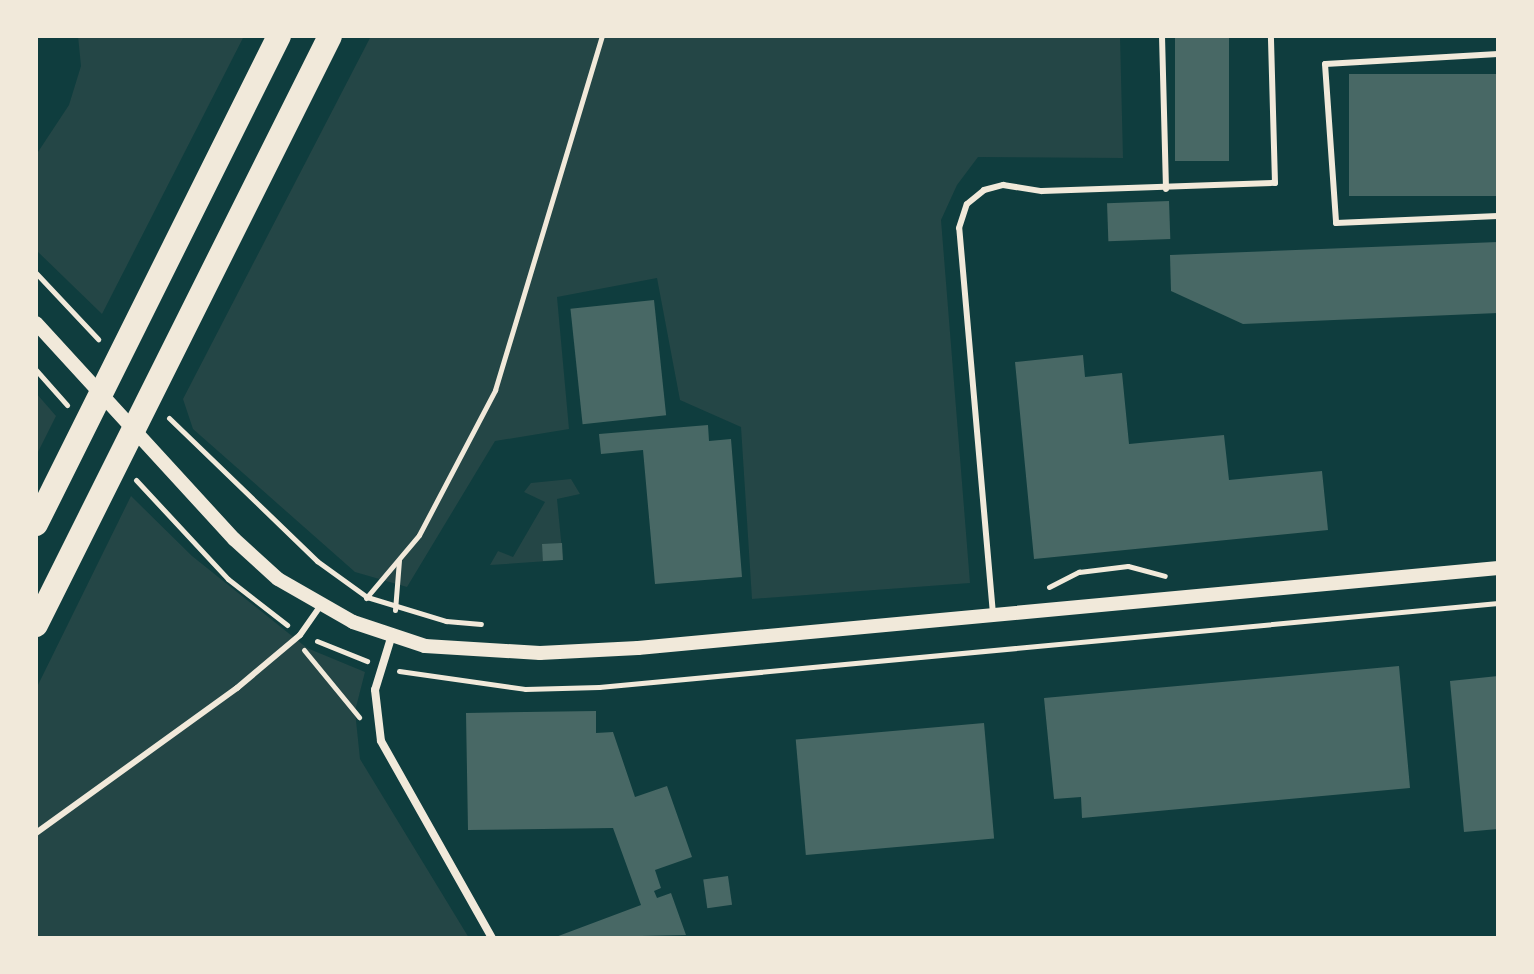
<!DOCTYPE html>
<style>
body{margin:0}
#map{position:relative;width:1534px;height:974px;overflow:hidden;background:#0f3d3e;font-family:Helvetica,sans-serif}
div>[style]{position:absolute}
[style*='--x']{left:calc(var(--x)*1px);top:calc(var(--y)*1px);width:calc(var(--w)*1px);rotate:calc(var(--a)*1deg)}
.green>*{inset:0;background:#244646}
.building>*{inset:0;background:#486865;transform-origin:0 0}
.path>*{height:5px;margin:-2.5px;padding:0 2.5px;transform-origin:2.5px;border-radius:2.5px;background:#f1e9da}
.service>*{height:6px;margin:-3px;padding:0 3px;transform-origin:3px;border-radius:3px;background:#f1e9da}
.minor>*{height:8px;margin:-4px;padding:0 4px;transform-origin:4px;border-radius:4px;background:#f1e9da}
.tertiary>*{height:14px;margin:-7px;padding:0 7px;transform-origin:7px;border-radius:7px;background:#f1e9da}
.motorway>*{height:24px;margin:-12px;padding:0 12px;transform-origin:12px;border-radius:12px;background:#f1e9da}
span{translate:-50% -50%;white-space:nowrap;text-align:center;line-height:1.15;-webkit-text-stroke:6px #f1e9da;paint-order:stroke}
.frame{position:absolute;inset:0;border:38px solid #f1e9da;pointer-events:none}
</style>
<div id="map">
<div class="green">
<i style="clip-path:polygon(78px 36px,244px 36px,102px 314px,36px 250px,36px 155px,69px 105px,81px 66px)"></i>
<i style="clip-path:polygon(371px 36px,1120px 36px,1123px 158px,978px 157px,957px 185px,941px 220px,970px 583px,752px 599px,741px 427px,680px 400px,657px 278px,557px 297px,569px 429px,495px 441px,407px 587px,355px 572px,193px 429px,183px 399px)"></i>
<i style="clip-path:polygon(36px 393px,56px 416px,36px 456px)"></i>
<i style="clip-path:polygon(571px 479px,580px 494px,557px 499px,563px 560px,490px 565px,498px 551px,513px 557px,545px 502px,524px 492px,531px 483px)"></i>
<i style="clip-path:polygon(131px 496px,192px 556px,307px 648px,365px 672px,355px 711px,360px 759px,469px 938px,36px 938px,36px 689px)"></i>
</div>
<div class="building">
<i style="left:1175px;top:36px;width:54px;height:125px"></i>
<i style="left:1498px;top:74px;width:122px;height:149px;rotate:90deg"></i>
<i style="left:1169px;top:201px;width:38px;height:62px;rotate:88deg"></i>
<i style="clip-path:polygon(1498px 242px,1498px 313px,1243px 324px,1171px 291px,1170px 255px)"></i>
<i style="left:654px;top:300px;width:116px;height:84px;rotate:84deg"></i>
<i style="clip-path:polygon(1083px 355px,1085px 377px,1122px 373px,1129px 444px,1224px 435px,1229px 480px,1322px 471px,1328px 530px,1034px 559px,1015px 362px)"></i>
<i style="clip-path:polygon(708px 425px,709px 441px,731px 439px,742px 577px,655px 584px,643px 450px,601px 454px,599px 434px)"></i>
<i style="left:562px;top:543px;width:17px;height:20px;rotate:87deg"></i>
<i style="clip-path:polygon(1399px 666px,1410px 788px,1082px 818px,1081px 797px,1054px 799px,1044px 698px)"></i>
<i style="clip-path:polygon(1498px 676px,1498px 829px,1464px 832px,1450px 681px)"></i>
<i style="clip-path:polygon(596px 711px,596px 733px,613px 732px,635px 797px,667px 786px,692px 857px,655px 870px,661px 888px,654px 891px,657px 898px,671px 893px,686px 935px,553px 938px,641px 905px,613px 828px,468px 830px,466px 713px)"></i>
<i style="left:984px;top:723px;width:116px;height:189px;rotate:85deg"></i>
<i style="left:728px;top:876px;width:29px;height:25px;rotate:82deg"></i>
</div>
<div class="path">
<i style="--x:36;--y:273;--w:91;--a:46.8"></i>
<i style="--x:36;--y:370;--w:47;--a:48.5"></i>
<i style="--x:169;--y:418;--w:206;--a:44"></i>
<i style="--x:317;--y:561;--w:62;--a:35.8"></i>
<i style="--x:367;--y:597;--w:83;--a:16.9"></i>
<i style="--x:446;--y:621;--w:35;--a:5"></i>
<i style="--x:136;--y:480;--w:135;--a:47.1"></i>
<i style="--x:228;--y:579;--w:75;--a:37.9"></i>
<i style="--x:1049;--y:587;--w:34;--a:-27"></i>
<i style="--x:1079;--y:572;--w:49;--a:-7"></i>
<i style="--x:1128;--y:566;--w:38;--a:15"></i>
<i style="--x:366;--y:598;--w:82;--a:-49.9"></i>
<i style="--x:419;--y:535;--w:164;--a:-62.3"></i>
<i style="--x:495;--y:390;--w:370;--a:-73.2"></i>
<i style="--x:395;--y:610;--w:50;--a:-85.4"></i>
<i style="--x:317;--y:641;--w:54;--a:21.8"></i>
<i style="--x:304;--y:650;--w:87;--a:50.6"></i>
<i style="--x:399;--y:671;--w:127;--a:8.1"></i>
<i style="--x:525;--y:689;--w:74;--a:-1.5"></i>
<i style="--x:599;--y:687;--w:903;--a:-5.34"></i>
</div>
<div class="service">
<i style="--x:1162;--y:36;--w:153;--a:88.5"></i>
<i style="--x:1498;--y:54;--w:173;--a:176.7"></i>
<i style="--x:1325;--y:64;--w:159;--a:86"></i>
<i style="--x:1336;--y:223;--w:162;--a:-2.5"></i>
<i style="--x:993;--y:614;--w:387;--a:-95"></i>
<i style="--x:959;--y:228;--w:25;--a:-72"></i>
<i style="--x:967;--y:204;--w:22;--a:-39"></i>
<i style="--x:984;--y:190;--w:20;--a:-15"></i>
<i style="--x:1003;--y:185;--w:39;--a:9"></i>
<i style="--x:1042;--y:191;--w:233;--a:-2"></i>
<i style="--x:1275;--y:183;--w:147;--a:-91.6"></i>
<i style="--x:36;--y:833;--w:248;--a:-35.8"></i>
<i style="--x:237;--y:688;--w:82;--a:-40.1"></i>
<i style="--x:300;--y:635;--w:38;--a:-55"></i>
</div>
<div class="minor">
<i style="--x:391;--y:638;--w:54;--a:107.1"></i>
<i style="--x:375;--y:690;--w:51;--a:83.3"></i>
<i style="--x:381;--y:741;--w:226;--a:60.6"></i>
</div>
<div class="tertiary">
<i style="--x:36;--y:323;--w:293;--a:47.5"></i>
<i style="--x:234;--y:539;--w:59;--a:42.3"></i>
<i style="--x:278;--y:579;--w:86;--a:29.8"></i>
<i style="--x:353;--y:622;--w:76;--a:18.4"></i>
<i style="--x:425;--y:646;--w:115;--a:3.5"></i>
<i style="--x:540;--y:653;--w:98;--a:-2.9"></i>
<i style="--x:638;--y:648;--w:864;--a:-5.31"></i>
</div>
<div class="motorway">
<i style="--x:36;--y:524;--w:545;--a:-63.53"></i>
<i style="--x:36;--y:625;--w:658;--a:-63.47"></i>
</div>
<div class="frame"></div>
</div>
